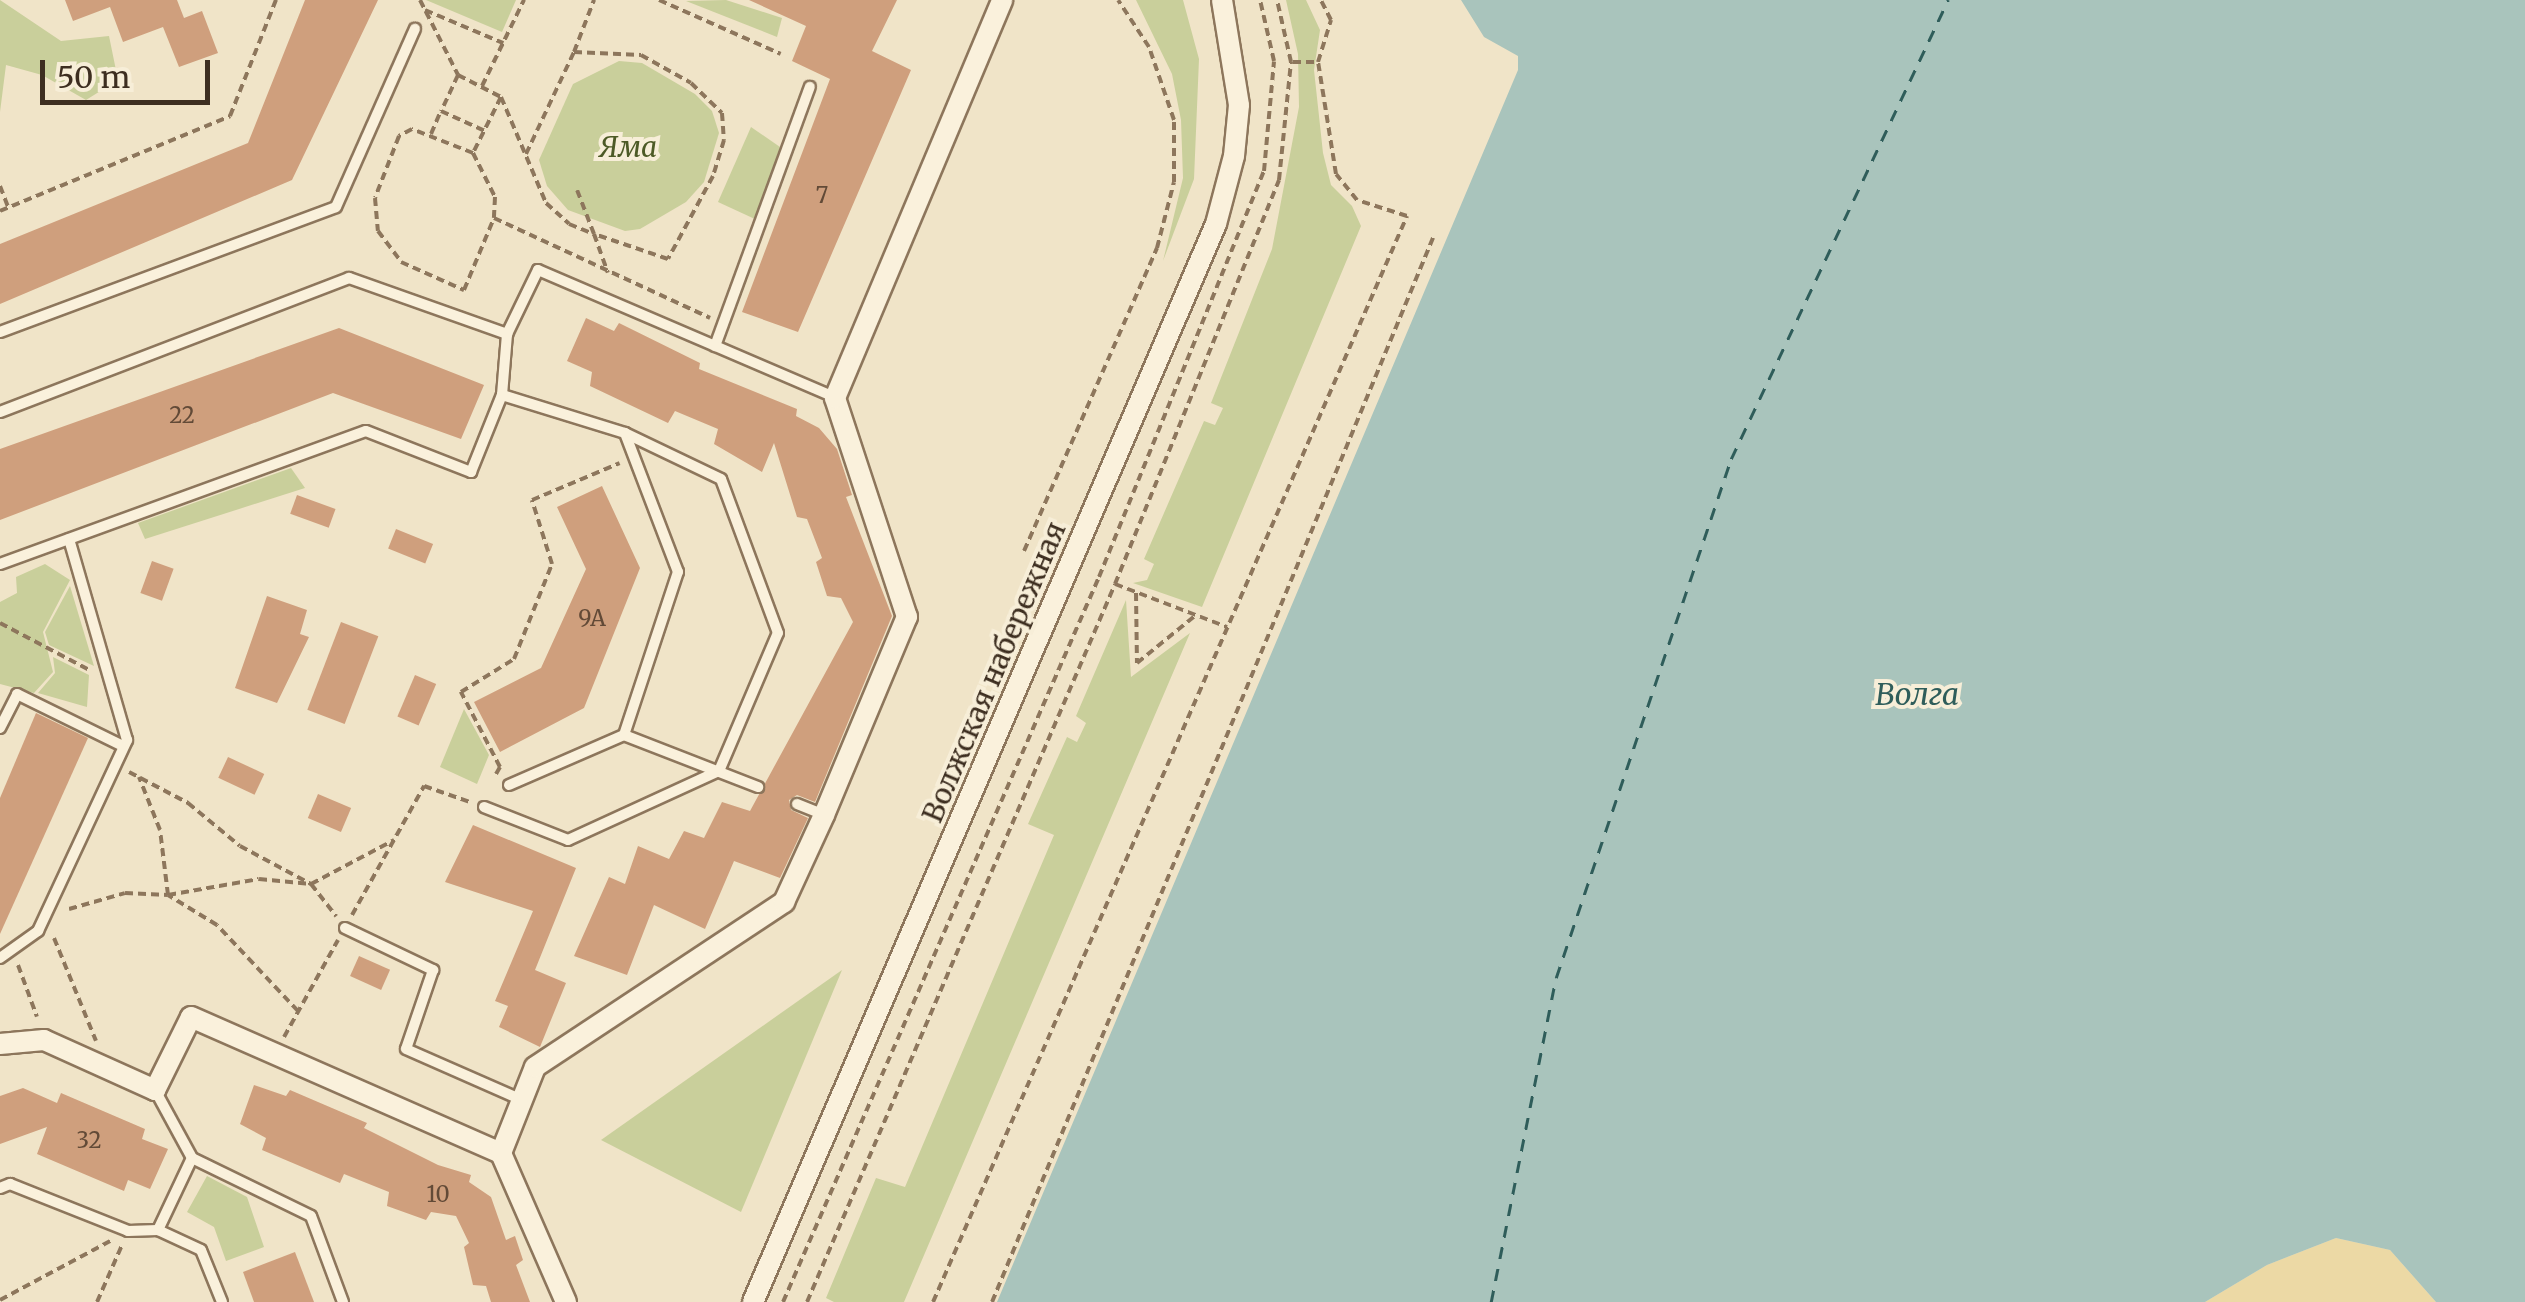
<!DOCTYPE html>
<meta charset="utf-8">
<style>
body{margin:0}
#map{position:relative;width:2525px;height:1302px;overflow:hidden;background:#f0e4c8;font-family:Merriweather,serif}
div>[style]{position:absolute}
[style*='--x']{left:calc(var(--x)*1px);top:calc(var(--y)*1px);width:calc(var(--w)*1px);rotate:calc(var(--a)*1deg)}
.green>*{inset:0;background:#c9cf9b}
.sand>*{inset:0;background:#ecd9a5}
.water>*{inset:0;background:#a9c4bc}
.ferry>*{height:2.5px;margin-top:-1.25px;transform-origin:0;background:repeating-linear-gradient(90deg,#2f5d5a 0 12px,transparent 0 22px)}
.building>*{inset:0;background:#cf9f7d;transform-origin:0 0}
.path>*{height:4px;margin-top:-2px;transform-origin:0;background:repeating-linear-gradient(90deg,#8d765c 0 8px,transparent 0 13px)}
.roads{filter:drop-shadow(2px 0 #8d765c) drop-shadow(-2px 0 #8d765c) drop-shadow(0 2px #8d765c) drop-shadow(0 -2px #8d765c)}
.lane>*{height:10px;margin:-5px;padding:0 5px;transform-origin:5px;border-radius:5px;background:#faf1dc}
.street>*{height:20px;margin:-10px;padding:0 10px;transform-origin:10px;border-radius:10px;background:#faf1dc}
span{translate:-50% -50%;white-space:nowrap;text-align:center;line-height:1.15;-webkit-text-stroke:8px #f7eed8;paint-order:stroke}
.number-label{font-size:22px;color:#624a37}
.number-label span{-webkit-text-stroke-width:0}
.park-label{font-size:28px;color:#4d5a26;font-style:italic}
.street-label{font-size:28px;color:#3d2e20}
.water-label{font-size:30px;color:#2f5d5a;font-style:italic}
.scale{position:absolute;left:40px;top:60px;width:170px;height:45px;box-sizing:border-box;border:5px solid #3d2e20;border-top:0;padding-left:12px;font-size:30px;line-height:35px;white-space:nowrap;color:#3d2e20;-webkit-text-stroke:8px #f7eed8;paint-order:stroke}
</style>
<div id="map">
<div class="green">
<i style="clip-path:polygon(0 0,61px 41px,109px 36px,118px 80px,86px 100px,42px 75px,6px 65px,0 112px)"></i>
<i style="clip-path:polygon(426px 0,516px 0,502px 32px)"></i>
<i style="clip-path:polygon(726px 0,782px 18px,777px 37px,686px 1px)"></i>
<i style="clip-path:polygon(1136px 0,1183px 0,1199px 59px,1194px 179px,1163px 261px,1183px 178px,1181px 120px,1172px 74px)"></i>
<i style="clip-path:polygon(1286px 0,1306px 0,1320px 30px,1314px 70px,1323px 153px,1331px 185px,1352px 206px,1361px 226px,1202px 607px,1133px 583px,1147px 580px,1154px 564px,1144px 559px,1204px 421px,1215px 425px,1223px 408px,1211px 403px,1272px 249px,1299px 107px,1298px 54px)"></i>
<i style="clip-path:polygon(619px 61px,642px 63px,695px 94px,712px 111px,719px 133px,704px 182px,686px 202px,640px 229px,625px 231px,568px 210px,547px 186px,539px 160px,573px 84px)"></i>
<i style="clip-path:polygon(751px 127px,780px 147px,757px 220px,718px 202px)"></i>
<i style="clip-path:polygon(291px 468px,305px 488px,145px 539px,138px 523px)"></i>
<i style="clip-path:polygon(45px 564px,70px 580px,43px 632px,53px 672px,34px 693px,0 684px,0 602px,17px 593px,16px 577px)"></i>
<i style="clip-path:polygon(70px 586px,94px 666px,49px 645px,45px 632px)"></i>
<i style="clip-path:polygon(1126px 600px,1131px 677px,1190px 633px,904px 1302px,834px 1302px,826px 1298px,876px 1178px,905px 1187px,1054px 835px,1028px 824px,1067px 737px,1077px 742px,1086px 723px,1076px 716px)"></i>
<i style="clip-path:polygon(53px 657px,89px 675px,87px 707px,38px 693px,55px 673px)"></i>
<i style="clip-path:polygon(464px 709px,489px 755px,477px 784px,440px 767px)"></i>
<i style="clip-path:polygon(842px 970px,741px 1212px,601px 1140px)"></i>
<i style="clip-path:polygon(207px 1176px,247px 1197px,264px 1247px,226px 1261px,214px 1227px,187px 1212px)"></i>
</div>
<div class="sand">
<i style="clip-path:polygon(2336px 1238px,2390px 1250px,2436px 1302px,2205px 1302px,2267px 1265px)"></i>
</div>
<div class="water">
<i style="clip-path:polygon(1461px 0,2525px 0,2525px 1302px,2436px 1302px,2390px 1250px,2336px 1238px,2267px 1265px,2205px 1302px,997px 1302px,1518px 70px,1518px 56px,1484px 37px)"></i>
</div>
<div class="ferry">
<i style="--x:1491;--y:1302;--w:330;--a:-78.7"></i>
<i style="--x:1556;--y:978;--w:548;--a:-71.37"></i>
<i style="--x:1731;--y:459;--w:508;--a:-64.7"></i>
</div>
<div class="building">
<i style="clip-path:polygon(65px 0,177px 0,184px 18px,202px 11px,218px 53px,179px 67px,163px 27px,123px 42px,110px 7px,73px 21px)"></i>
<i style="clip-path:polygon(305px 0,378px 0,292px 180px,0 304px,0 244px,248px 143px)"></i>
<i style="clip-path:polygon(749px 0,897px 0,872px 51px,911px 70px,798px 332px,742px 312px,830px 79px,792px 61px,806px 26px)"></i>
<i style="clip-path:polygon(586px 318px,614px 331px,619px 323px,700px 363px,699px 369px,797px 409px,796px 416px,819px 428px,837px 449px,852px 495px,846px 497px,892px 616px,815px 802px,797px 795px,789px 800px,791px 810px,808px 818px,780px 878px,734px 861px,705px 929px,654px 905px,627px 975px,574px 956px,609px 877px,625px 884px,638px 846px,669px 859px,684px 831px,704px 838px,722px 802px,750px 811px,853px 622px,841px 598px,827px 596px,816px 562px,822px 558px,807px 519px,797px 517px,774px 443px,762px 472px,714px 444px,718px 429px,675px 411px,668px 423px,590px 386px,592px 372px,567px 361px)"></i>
<i style="clip-path:polygon(339px 328px,484px 385px,461px 439px,333px 393px,0 520px,0 449px)"></i>
<i style="clip-path:polygon(602px 486px,640px 568px,584px 708px,500px 752px,474px 702px,541px 668px,586px 569px,557px 507px)"></i>
<i style="left:297px;top:495px;width:41px;height:20px;rotate:20deg"></i>
<i style="left:396px;top:529px;width:40px;height:21px;rotate:22deg"></i>
<i style="left:152px;top:561px;width:23px;height:34px;rotate:20deg"></i>
<i style="clip-path:polygon(267px 596px,307px 610px,300px 634px,309px 637px,277px 703px,235px 688px)"></i>
<i style="left:341px;top:622px;width:40px;height:94px;rotate:21deg"></i>
<i style="left:415px;top:675px;width:23px;height:45px;rotate:23deg"></i>
<i style="clip-path:polygon(36px 713px,88px 738px,0 934px,0 798px)"></i>
<i style="left:228px;top:757px;width:40px;height:23px;rotate:25deg"></i>
<i style="left:318px;top:794px;width:36px;height:26px;rotate:23deg"></i>
<i style="clip-path:polygon(473px 825px,576px 868px,535px 970px,566px 983px,540px 1047px,499px 1027px,508px 1006px,495px 1001px,533px 911px,445px 882px)"></i>
<i style="left:359px;top:956px;width:34px;height:22px;rotate:24deg"></i>
<i style="clip-path:polygon(254px 1085px,286px 1096px,290px 1090px,367px 1123px,364px 1128px,438px 1165px,471px 1175px,469px 1182px,491px 1197px,506px 1240px,515px 1236px,523px 1260px,516px 1265px,530px 1302px,491px 1302px,486px 1286px,473px 1285px,464px 1247px,469px 1243px,456px 1216px,431px 1212px,426px 1220px,387px 1206px,389px 1192px,344px 1174px,340px 1183px,262px 1150px,266px 1138px,240px 1124px)"></i>
<i style="clip-path:polygon(23px 1088px,57px 1103px,61px 1093px,145px 1129px,142px 1139px,168px 1149px,150px 1189px,128px 1180px,124px 1191px,37px 1154px,47px 1127px,0 1144px,0 1096px)"></i>
<i style="clip-path:polygon(295px 1252px,314px 1302px,254px 1302px,243px 1272px)"></i>
</div>
<div class="path">
<i style="--x:420;--y:0;--w:84;--a:63.1"></i>
<i style="--x:458;--y:75;--w:40;--a:115"></i>
<i style="--x:441;--y:111;--w:48;--a:24.4"></i>
<i style="--x:659;--y:0;--w:133;--a:23.9"></i>
<i style="--x:425;--y:10;--w:85;--a:22.9"></i>
<i style="--x:574;--y:52;--w:56;--a:-69"></i>
<i style="--x:1293;--y:62;--w:25;--a:0"></i>
<i style="--x:458;--y:75;--w:48;--a:27.1"></i>
<i style="--x:501;--y:97;--w:63;--a:116.6"></i>
<i style="--x:473;--y:153;--w:49;--a:63.4"></i>
<i style="--x:495;--y:197;--w:21;--a:93"></i>
<i style="--x:494;--y:218;--w:238;--a:24.8"></i>
<i style="--x:482;--y:86;--w:96;--a:-64"></i>
<i style="--x:501;--y:97;--w:115;--a:67"></i>
<i style="--x:546;--y:203;--w:31;--a:42"></i>
<i style="--x:569;--y:224;--w:27;--a:22"></i>
<i style="--x:594;--y:234;--w:41;--a:70.3"></i>
<i style="--x:431;--y:134;--w:25;--a:-67"></i>
<i style="--x:473;--y:153;--w:66;--a:-158.5"></i>
<i style="--x:412;--y:129;--w:15;--a:152"></i>
<i style="--x:399;--y:136;--w:66;--a:111.2"></i>
<i style="--x:375;--y:198;--w:33;--a:85"></i>
<i style="--x:378;--y:231;--w:39;--a:53"></i>
<i style="--x:401;--y:262;--w:69;--a:24"></i>
<i style="--x:464;--y:290;--w:78;--a:-67.4"></i>
<i style="--x:526;--y:154;--w:113;--a:-64.8"></i>
<i style="--x:574;--y:52;--w:67;--a:2.6"></i>
<i style="--x:641;--y:55;--w:57;--a:29.2"></i>
<i style="--x:691;--y:83;--w:43;--a:44.1"></i>
<i style="--x:722;--y:113;--w:27;--a:86"></i>
<i style="--x:724;--y:140;--w:38;--a:107"></i>
<i style="--x:713;--y:176;--w:94;--a:118.5"></i>
<i style="--x:668;--y:259;--w:78;--a:-161.3"></i>
<i style="--x:594;--y:234;--w:47;--a:-111.1"></i>
<i style="--x:0;--y:186;--w:22;--a:69"></i>
<i style="--x:0;--y:211;--w:249;--a:-22.4"></i>
<i style="--x:230;--y:116;--w:125;--a:-68.4"></i>
<i style="--x:1024;--y:551;--w:331;--a:-66.3"></i>
<i style="--x:1157;--y:248;--w:68;--a:-75.6"></i>
<i style="--x:1174;--y:182;--w:62;--a:-90"></i>
<i style="--x:1174;--y:120;--w:77;--a:-108.9"></i>
<i style="--x:1149;--y:47;--w:56;--a:-123.4"></i>
<i style="--x:1115;--y:584;--w:120;--a:21"></i>
<i style="--x:1136;--y:593;--w:70;--a:89.2"></i>
<i style="--x:1137;--y:663;--w:76;--a:-39.1"></i>
<i style="--x:0;--y:623;--w:101;--a:27.8"></i>
<i style="--x:129;--y:772;--w:67;--a:27.7"></i>
<i style="--x:188;--y:803;--w:67;--a:39.6"></i>
<i style="--x:240;--y:846;--w:81;--a:28.2"></i>
<i style="--x:311;--y:884;--w:41;--a:52"></i>
<i style="--x:496;--y:774;--w:8;--a:-60"></i>
<i style="--x:500;--y:767;--w:85;--a:-117.5"></i>
<i style="--x:461;--y:692;--w:62;--a:-31.9"></i>
<i style="--x:514;--y:659;--w:102;--a:-68.2"></i>
<i style="--x:552;--y:564;--w:67;--a:-107.4"></i>
<i style="--x:532;--y:500;--w:95;--a:-22.8"></i>
<i style="--x:69;--y:909;--w:58;--a:-15.9"></i>
<i style="--x:125;--y:893;--w:43;--a:2.7"></i>
<i style="--x:168;--y:895;--w:65;--a:-97"></i>
<i style="--x:160;--y:830;--w:57;--a:-111.6"></i>
<i style="--x:352;--y:915;--w:148;--a:-60.8"></i>
<i style="--x:424;--y:786;--w:49;--a:19.2"></i>
<i style="--x:54;--y:938;--w:111;--a:67.8"></i>
<i style="--x:18;--y:965;--w:55;--a:69.9"></i>
<i style="--x:298;--y:1011;--w:118;--a:-133.3"></i>
<i style="--x:217;--y:925;--w:57;--a:-148.5"></i>
<i style="--x:168;--y:895;--w:92;--a:-10"></i>
<i style="--x:259;--y:879;--w:52;--a:5.5"></i>
<i style="--x:311;--y:884;--w:94;--a:-27.9"></i>
<i style="--x:284;--y:1037;--w:111;--a:-60.9"></i>
<i style="--x:0;--y:1300;--w:125;--a:-28.2"></i>
<i style="--x:97;--y:1302;--w:62;--a:-66.3"></i>
<i style="--x:783;--y:1302;--w:791;--a:-66.45"></i>
<i style="--x:1099;--y:577;--w:438;--a:-67.9"></i>
<i style="--x:1264;--y:171;--w:110;--a:-84.8"></i>
<i style="--x:1274;--y:61;--w:63;--a:-102.9"></i>
<i style="--x:807;--y:1302;--w:781;--a:-66.78"></i>
<i style="--x:1115;--y:584;--w:436;--a:-67.9"></i>
<i style="--x:1279;--y:180;--w:119;--a:-84.2"></i>
<i style="--x:1291;--y:62;--w:64;--a:-102.7"></i>
<i style="--x:933;--y:1302;--w:1185;--a:-66.42"></i>
<i style="--x:1407;--y:216;--w:52;--a:-162.3"></i>
<i style="--x:1357;--y:200;--w:33;--a:-129"></i>
<i style="--x:1336;--y:174;--w:113;--a:-99.1"></i>
<i style="--x:1318;--y:62;--w:44;--a:-72.8"></i>
<i style="--x:1331;--y:20;--w:22;--a:-117"></i>
<i style="--x:992;--y:1302;--w:1152;--a:-67.49"></i>
</div>
<div class="roads">
<div class="lane">
<i style="--x:0;--y:332;--w:358;--a:-20.4"></i>
<i style="--x:336;--y:207;--w:195;--a:-66.1"></i>
<i style="--x:715;--y:346;--w:276;--a:-69.9"></i>
<i style="--x:0;--y:412;--w:374;--a:-21"></i>
<i style="--x:349;--y:278;--w:168;--a:19.5"></i>
<i style="--x:0;--y:564;--w:389;--a:-20"></i>
<i style="--x:366;--y:431;--w:113;--a:21.3"></i>
<i style="--x:471;--y:472;--w:83;--a:-68.1"></i>
<i style="--x:502;--y:395;--w:61;--a:-85.3"></i>
<i style="--x:507;--y:334;--w:71;--a:-64.2"></i>
<i style="--x:538;--y:270;--w:323;--a:23.2"></i>
<i style="--x:0;--y:728;--w:38;--a:-63"></i>
<i style="--x:17;--y:694;--w:118;--a:26.1"></i>
<i style="--x:624;--y:735;--w:172;--a:-71.7"></i>
<i style="--x:678;--y:572;--w:149;--a:-110.9"></i>
<i style="--x:509;--y:785;--w:125;--a:-23.5"></i>
<i style="--x:624;--y:735;--w:144;--a:21.2"></i>
<i style="--x:797;--y:804;--w:29;--a:22"></i>
<i style="--x:484;--y:807;--w:90;--a:21.4"></i>
<i style="--x:568;--y:840;--w:166;--a:-24.6"></i>
<i style="--x:719;--y:771;--w:150;--a:-66.9"></i>
<i style="--x:778;--y:633;--w:164;--a:-110.3"></i>
<i style="--x:721;--y:479;--w:106;--a:-154.4"></i>
<i style="--x:625;--y:433;--w:129;--a:-162.8"></i>
<i style="--x:345;--y:928;--w:98;--a:25.5"></i>
<i style="--x:433;--y:970;--w:83;--a:108.9"></i>
<i style="--x:406;--y:1049;--w:127;--a:23.7"></i>
<i style="--x:0;--y:958;--w:47;--a:-35.4"></i>
<i style="--x:38;--y:931;--w:211;--a:-65"></i>
<i style="--x:127;--y:740;--w:209;--a:-106.1"></i>
<i style="--x:155;--y:1090;--w:77;--a:61.4"></i>
<i style="--x:192;--y:1158;--w:132;--a:26"></i>
<i style="--x:311;--y:1216;--w:92;--a:69.6"></i>
<i style="--x:192;--y:1158;--w:80;--a:115.3"></i>
<i style="--x:158;--y:1230;--w:47;--a:24.9"></i>
<i style="--x:201;--y:1250;--w:56;--a:68"></i>
<i style="--x:0;--y:1188;--w:11;--a:-22"></i>
<i style="--x:10;--y:1184;--w:127;--a:21.7"></i>
<i style="--x:128;--y:1231;--w:30;--a:-2"></i>
</div>
<div class="street">
<i style="--x:0;--y:1044;--w:44;--a:-5.2"></i>
<i style="--x:44;--y:1040;--w:122;--a:24.2"></i>
<i style="--x:155;--y:1090;--w:81;--a:-63.7"></i>
<i style="--x:191;--y:1017;--w:339;--a:23.7"></i>
<i style="--x:566;--y:1302;--w:163;--a:-113.6"></i>
<i style="--x:501;--y:1153;--w:92;--a:-68.4"></i>
<i style="--x:535;--y:1067;--w:299;--a:-33.5"></i>
<i style="--x:784;--y:902;--w:96;--a:-65.3"></i>
<i style="--x:824;--y:815;--w:215;--a:-67.3"></i>
<i style="--x:907;--y:617;--w:231;--a:-108.2"></i>
<i style="--x:835;--y:398;--w:432;--a:-67.2"></i>
<i style="--x:753;--y:1302;--w:1173;--a:-66.76"></i>
<i style="--x:1216;--y:224;--w:70;--a:-75.2"></i>
<i style="--x:1234;--y:156;--w:51;--a:-84.4"></i>
<i style="--x:1239;--y:105;--w:106;--a:-99.2"></i>
</div>
</div>
<div class="number-label">
<span style="left:822px;top:196px">7</span>
<span style="left:182px;top:416px">22</span>
<span style="left:592px;top:619px">9А</span>
<span style="left:89px;top:1141px">32</span>
<span style="left:438px;top:1195px">10</span>
</div>
<div class="park-label">
<span style="left:628px;top:147px">Яма</span>
</div>
<div class="street-label">
<span style="left:994px;top:672px;rotate:-67deg">Волжская набережная</span>
</div>
<div class="water-label">
<span style="left:1917px;top:694px">Волга</span>
</div>
<div class="scale">50 m</div>
</div>
